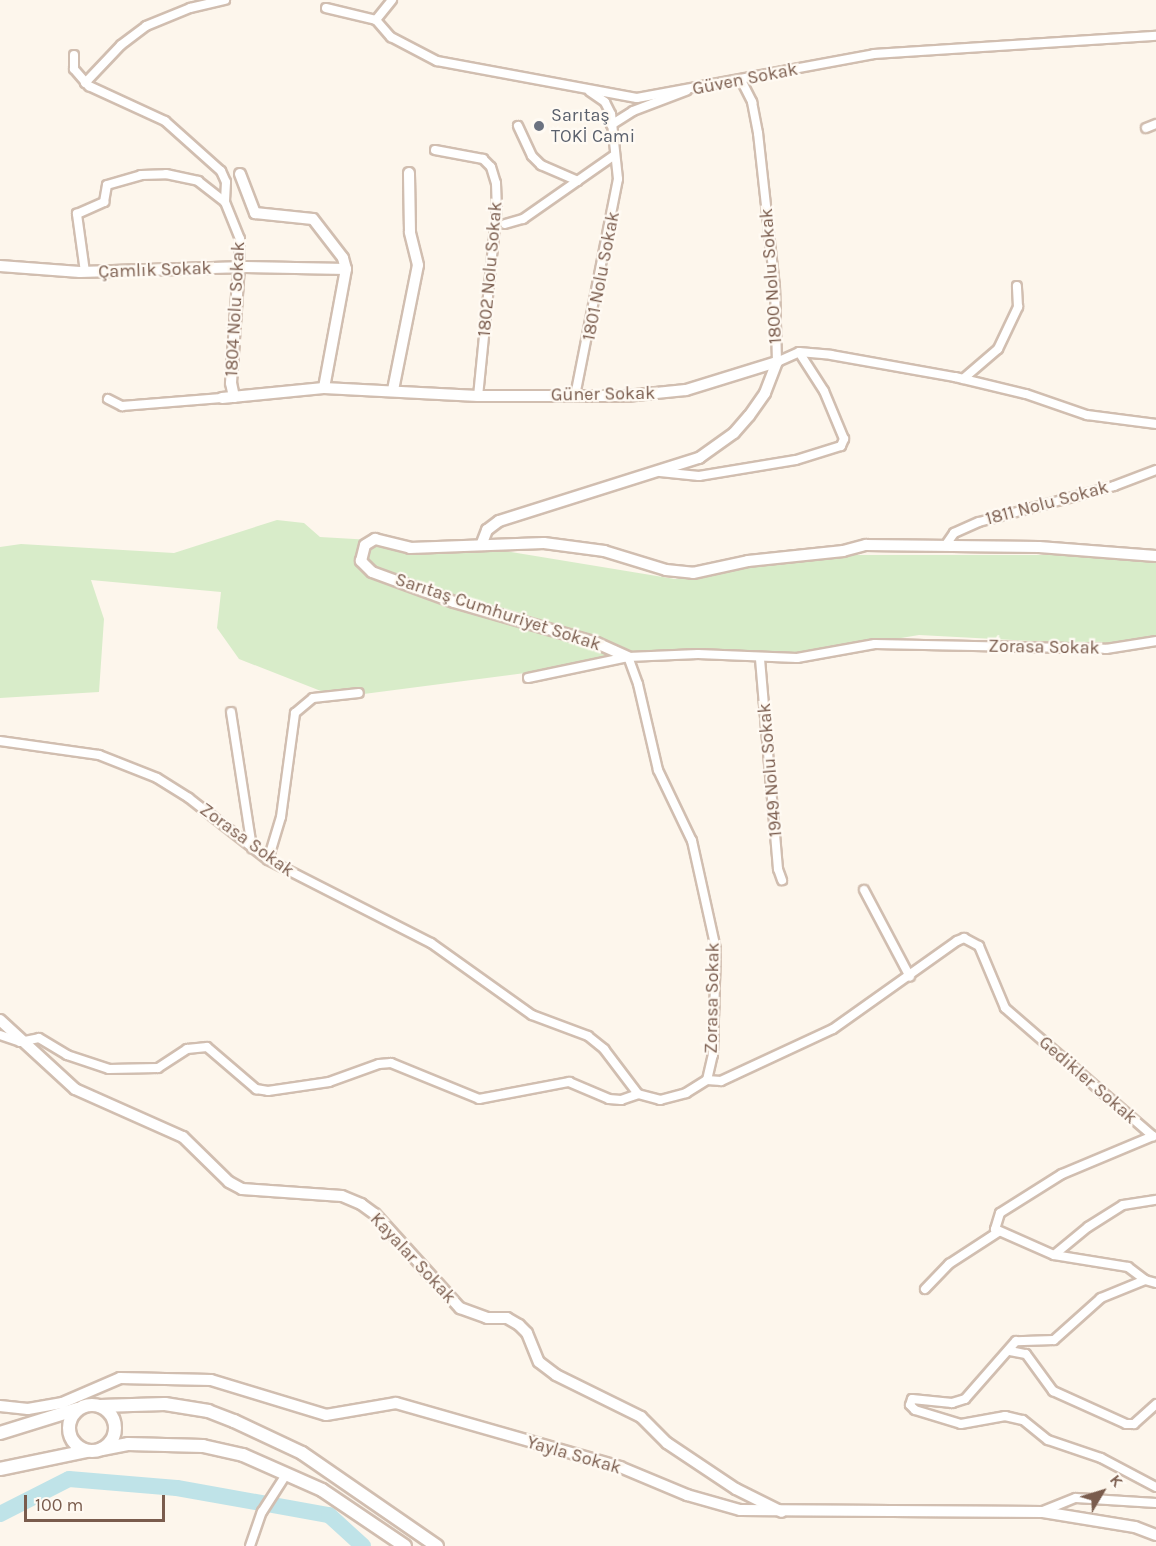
<!DOCTYPE html>
<meta charset="utf-8">
<style>
body{margin:0}
#map{position:relative;width:1156px;height:1546px;overflow:hidden;background:#fdf6ec;font-family:Karla,sans-serif}
div>[style]{position:absolute}
[style*='--x']{left:calc(var(--x)*1px);top:calc(var(--y)*1px);width:calc(var(--w)*1px);rotate:calc(var(--a)*1deg)}
.green>*{inset:0;background:#d8ecc9}
.river>*{height:16px;margin:-8px;padding:0 8px;transform-origin:8px;border-radius:8px;background:#bfe3e8}
.roads{filter:drop-shadow(2px 0 #d1beb0) drop-shadow(-2px 0 #d1beb0) drop-shadow(0 2px #d1beb0) drop-shadow(0 -2px #d1beb0)}
.minor>*{height:8px;margin:-4px;padding:0 4px;transform-origin:4px;border-radius:4px;background:#fff}
.tertiary>*{height:10px;margin:-5px;padding:0 5px;transform-origin:5px;border-radius:5px;background:#fff}
.secondary>*{height:12px;margin:-6px;padding:0 6px;transform-origin:6px;border-radius:6px;background:#fff}
.secondary>.ring{margin:-6px;padding:0;box-sizing:content-box;background:none;border:12px solid #fff;border-radius:50%}
.dots>*{width:16px;height:16px;translate:-50% -50%;box-sizing:border-box;border:3px solid #fffaf3;border-radius:50%}
span{translate:-50% -50%;white-space:nowrap;text-align:center;line-height:1.15;-webkit-text-stroke:4.5px #fffaf3;paint-order:stroke}
.street-label{font-size:18px;color:#7a5c4d}
.worship-label{font-size:18px;color:#5b616d}
.left{translate:0 -50%;text-align:left}
.north{position:absolute;left:1072px;top:1462px;width:60px;height:60px;-webkit-text-stroke:4px #fffaf3;paint-order:stroke;rotate:52deg;font-size:16px;font-weight:700;line-height:24px;text-align:center;color:#7a5c4d}
.north::after{content:'';display:block;margin:auto;width:21px;height:27px;background:#7a5c4d;clip-path:polygon(50% 0,100% 100%,50% 72%,0 100%)}
.scale{position:absolute;left:24px;top:1495px;width:141px;height:27px;box-sizing:border-box;border:3px solid #7a5c4d;border-top:0;padding-left:8px;font-size:18px;line-height:21px;white-space:nowrap;color:#7a5c4d;-webkit-text-stroke:4px #fffaf3;paint-order:stroke}
</style>
<div id="map">
<div class="green">
<i style="clip-path:polygon(277px 520px,304px 523px,320px 537px,475px 546px,675px 579px,708px 577px,756px 562px,809px 555px,1156px 555px,1156px 638px,1105px 645px,919px 635px,775px 659px,655px 656px,356px 695px,331px 695px,239px 659px,217px 628px,221px 592px,91px 580px,104px 619px,99px 692px,0 698px,0 547px,21px 544px,174px 553px)"></i>
</div>
<div class="river">
<i style="--x:0;--y:1514;--w:77;--a:-26.9"></i>
<i style="--x:69;--y:1479;--w:108;--a:4.8"></i>
<i style="--x:177;--y:1488;--w:154;--a:10.1"></i>
<i style="--x:329;--y:1515;--w:46;--a:42.4"></i>
</div>
<div class="roads">
<div class="minor">
<i style="--x:392;--y:0;--w:26;--a:129"></i>
<i style="--x:376;--y:20;--w:23;--a:49"></i>
<i style="--x:391;--y:37;--w:52;--a:27.6"></i>
<i style="--x:437;--y:61;--w:203;--a:10.5"></i>
<i style="--x:637;--y:98;--w:241;--a:-10.5"></i>
<i style="--x:874;--y:54;--w:283;--a:-3.7"></i>
<i style="--x:326;--y:8;--w:51;--a:13.5"></i>
<i style="--x:74;--y:55;--w:14;--a:90"></i>
<i style="--x:74;--y:69;--w:23;--a:49"></i>
<i style="--x:89;--y:86;--w:84;--a:24.7"></i>
<i style="--x:165;--y:121;--w:75;--a:41.8"></i>
<i style="--x:221;--y:171;--w:12;--a:66"></i>
<i style="--x:226;--y:182;--w:20;--a:93"></i>
<i style="--x:225;--y:202;--w:40;--a:68"></i>
<i style="--x:240;--y:239;--w:28;--a:92"></i>
<i style="--x:741;--y:80;--w:25;--a:63"></i>
<i style="--x:752;--y:102;--w:32;--a:79"></i>
<i style="--x:758;--y:133;--w:154;--a:83.7"></i>
<i style="--x:775;--y:286;--w:76;--a:88.5"></i>
<i style="--x:85;--y:83;--w:52;--a:-46.5"></i>
<i style="--x:121;--y:45;--w:31;--a:-37"></i>
<i style="--x:146;--y:26;--w:48;--a:-22.2"></i>
<i style="--x:190;--y:8;--w:36;--a:-13"></i>
<i style="--x:611;--y:125;--w:26;--a:-32"></i>
<i style="--x:633;--y:111;--w:57;--a:-20.7"></i>
<i style="--x:518;--y:126;--w:33;--a:65"></i>
<i style="--x:532;--y:156;--w:13;--a:45"></i>
<i style="--x:541;--y:165;--w:40;--a:23.4"></i>
<i style="--x:1146;--y:128;--w:11;--a:-22"></i>
<i style="--x:435;--y:150;--w:49;--a:10.6"></i>
<i style="--x:483;--y:159;--w:11;--a:45"></i>
<i style="--x:491;--y:167;--w:17;--a:73"></i>
<i style="--x:496;--y:183;--w:23;--a:88"></i>
<i style="--x:497;--y:206;--w:191;--a:95.7"></i>
<i style="--x:505;--y:224;--w:19;--a:-16"></i>
<i style="--x:523;--y:219;--w:110;--a:-35"></i>
<i style="--x:85;--y:272;--w:59;--a:-97.9"></i>
<i style="--x:77;--y:214;--w:30;--a:-24"></i>
<i style="--x:104;--y:202;--w:17;--a:-80"></i>
<i style="--x:107;--y:185;--w:35;--a:-16"></i>
<i style="--x:141;--y:175;--w:25;--a:-2"></i>
<i style="--x:166;--y:174;--w:33;--a:12"></i>
<i style="--x:198;--y:181;--w:34;--a:38"></i>
<i style="--x:777;--y:362;--w:24;--a:-24"></i>
<i style="--x:799;--y:352;--w:32;--a:5"></i>
<i style="--x:831;--y:355;--w:126;--a:10.1"></i>
<i style="--x:955;--y:377;--w:73;--a:13.5"></i>
<i style="--x:1026;--y:394;--w:65;--a:19"></i>
<i style="--x:1087;--y:415;--w:70;--a:7.4"></i>
<i style="--x:963;--y:379;--w:46;--a:-40.6"></i>
<i style="--x:998;--y:349;--w:47;--a:-64.5"></i>
<i style="--x:1018;--y:307;--w:21;--a:-93"></i>
<i style="--x:575;--y:396;--w:221;--a:-78.8"></i>
<i style="--x:618;--y:179;--w:65;--a:-96.1"></i>
<i style="--x:611;--y:114;--w:13;--a:-117"></i>
<i style="--x:605;--y:102;--w:19;--a:-145"></i>
<i style="--x:108;--y:399;--w:16;--a:27"></i>
<i style="--x:122;--y:406;--w:100;--a:-4.6"></i>
<i style="--x:660;--y:472;--w:39;--a:6"></i>
<i style="--x:699;--y:476;--w:98;--a:-9.4"></i>
<i style="--x:796;--y:460;--w:47;--a:-17.3"></i>
<i style="--x:841;--y:446;--w:8;--a:-67"></i>
<i style="--x:844;--y:439;--w:52;--a:-112.6"></i>
<i style="--x:824;--y:391;--w:46;--a:-122.7"></i>
<i style="--x:945;--y:546;--w:16;--a:-55"></i>
<i style="--x:954;--y:533;--w:27;--a:-24"></i>
<i style="--x:979;--y:522;--w:140;--a:-14.9"></i>
<i style="--x:1114;--y:486;--w:45;--a:-20.9"></i>
<i style="--x:760;--y:659;--w:211;--a:85.1"></i>
<i style="--x:778;--y:869;--w:12;--a:70"></i>
<i style="--x:528;--y:678;--w:102;--a:-11.9"></i>
<i style="--x:628;--y:657;--w:70;--a:-2.5"></i>
<i style="--x:698;--y:654;--w:99;--a:2.3"></i>
<i style="--x:797;--y:658;--w:79;--a:-10.2"></i>
<i style="--x:875;--y:644;--w:231;--a:1.2"></i>
<i style="--x:1106;--y:649;--w:51;--a:-9.1"></i>
<i style="--x:231;--y:712;--w:138;--a:81.2"></i>
<i style="--x:0;--y:741;--w:100;--a:8"></i>
<i style="--x:99;--y:755;--w:62;--a:21.6"></i>
<i style="--x:157;--y:778;--w:38;--a:32"></i>
<i style="--x:189;--y:798;--w:100;--a:38.1"></i>
<i style="--x:268;--y:860;--w:183;--a:27"></i>
<i style="--x:431;--y:943;--w:124;--a:35.5"></i>
<i style="--x:532;--y:1015;--w:60;--a:20.6"></i>
<i style="--x:588;--y:1036;--w:21;--a:39"></i>
<i style="--x:604;--y:1049;--w:56;--a:52.9"></i>
<i style="--x:638;--y:1094;--w:23;--a:15"></i>
<i style="--x:660;--y:1100;--w:27;--a:-15"></i>
<i style="--x:686;--y:1093;--w:25;--a:-32"></i>
<i style="--x:707;--y:1080;--w:26;--a:-77"></i>
<i style="--x:713;--y:1055;--w:106;--a:-88.4"></i>
<i style="--x:716;--y:949;--w:111;--a:-102.5"></i>
<i style="--x:692;--y:841;--w:79;--a:-115.6"></i>
<i style="--x:658;--y:770;--w:88;--a:-103.1"></i>
<i style="--x:638;--y:684;--w:29;--a:-110"></i>
<i style="--x:268;--y:860;--w:45;--a:-73.2"></i>
<i style="--x:281;--y:817;--w:105;--a:-82.3"></i>
<i style="--x:295;--y:713;--w:23;--a:-40"></i>
<i style="--x:313;--y:698;--w:46;--a:-6.2"></i>
<i style="--x:864;--y:890;--w:98;--a:62.1"></i>
<i style="--x:0;--y:1035;--w:21;--a:19"></i>
<i style="--x:20;--y:1042;--w:19;--a:-12"></i>
<i style="--x:39;--y:1038;--w:33;--a:31"></i>
<i style="--x:67;--y:1055;--w:44;--a:18.4"></i>
<i style="--x:109;--y:1069;--w:49;--a:-1.2"></i>
<i style="--x:158;--y:1068;--w:35;--a:-33"></i>
<i style="--x:187;--y:1049;--w:20;--a:-6"></i>
<i style="--x:207;--y:1047;--w:65;--a:40.6"></i>
<i style="--x:256;--y:1089;--w:12;--a:9"></i>
<i style="--x:268;--y:1091;--w:62;--a:-8.4"></i>
<i style="--x:329;--y:1082;--w:53;--a:-19.8"></i>
<i style="--x:379;--y:1064;--w:12;--a:-5"></i>
<i style="--x:391;--y:1063;--w:95;--a:22.2"></i>
<i style="--x:479;--y:1099;--w:92;--a:-10.7"></i>
<i style="--x:569;--y:1082;--w:43;--a:23"></i>
<i style="--x:609;--y:1099;--w:12;--a:5"></i>
<i style="--x:621;--y:1100;--w:18;--a:-19"></i>
<i style="--x:707;--y:1080;--w:14;--a:4"></i>
<i style="--x:721;--y:1081;--w:123;--a:-24.9"></i>
<i style="--x:833;--y:1029;--w:152;--a:-35.4"></i>
<i style="--x:957;--y:941;--w:8;--a:-23"></i>
<i style="--x:964;--y:938;--w:17;--a:28"></i>
<i style="--x:979;--y:946;--w:67;--a:67.2"></i>
<i style="--x:1005;--y:1008;--w:196;--a:40.9"></i>
<i style="--x:1153;--y:1136;--w:99;--a:157.3"></i>
<i style="--x:1062;--y:1174;--w:73;--a:147.8"></i>
<i style="--x:1000;--y:1213;--w:17;--a:107"></i>
<i style="--x:995;--y:1229;--w:64;--a:23.8"></i>
<i style="--x:1054;--y:1255;--w:75;--a:9.2"></i>
<i style="--x:1128;--y:1267;--w:21;--a:37"></i>
<i style="--x:1145;--y:1280;--w:48;--a:157.8"></i>
<i style="--x:1101;--y:1298;--w:63;--a:138.2"></i>
<i style="--x:1054;--y:1340;--w:38;--a:178"></i>
<i style="--x:1016;--y:1341;--w:77;--a:131.3"></i>
<i style="--x:965;--y:1399;--w:14;--a:163"></i>
<i style="--x:952;--y:1403;--w:40;--a:-174.3"></i>
<i style="--x:912;--y:1399;--w:6;--a:108"></i>
<i style="--x:910;--y:1405;--w:7;--a:45"></i>
<i style="--x:915;--y:1410;--w:48;--a:16.9"></i>
<i style="--x:961;--y:1424;--w:45;--a:-10.3"></i>
<i style="--x:1005;--y:1416;--w:18;--a:13"></i>
<i style="--x:1023;--y:1420;--w:32;--a:39"></i>
<i style="--x:1048;--y:1440;--w:56;--a:18.8"></i>
<i style="--x:1101;--y:1458;--w:62;--a:27.8"></i>
<i style="--x:1054;--y:1255;--w:44;--a:-39.5"></i>
<i style="--x:1088;--y:1227;--w:41;--a:-32.2"></i>
<i style="--x:1123;--y:1205;--w:33;--a:-9"></i>
<i style="--x:1145;--y:1280;--w:11;--a:15"></i>
<i style="--x:925;--y:1289;--w:35;--a:-46"></i>
<i style="--x:949;--y:1264;--w:59;--a:-33.1"></i>
<i style="--x:1010;--y:1351;--w:16;--a:11"></i>
<i style="--x:1026;--y:1354;--w:46;--a:53.9"></i>
<i style="--x:1053;--y:1391;--w:80;--a:24.3"></i>
<i style="--x:1126;--y:1424;--w:8;--a:0"></i>
<i style="--x:1134;--y:1424;--w:30;--a:-42"></i>
<i style="--x:1043;--y:1511;--w:35;--a:-22"></i>
<i style="--x:1076;--y:1498;--w:80;--a:3.6"></i>
<i style="--x:250;--y:1546;--w:36;--a:-71"></i>
<i style="--x:262;--y:1512;--w:46;--a:-57.3"></i>
</div>
<div class="tertiary">
<i style="--x:240;--y:174;--w:42;--a:69"></i>
<i style="--x:255;--y:213;--w:58;--a:5.9"></i>
<i style="--x:313;--y:219;--w:49;--a:52.4"></i>
<i style="--x:343;--y:258;--w:11;--a:75"></i>
<i style="--x:0;--y:266;--w:80;--a:4.3"></i>
<i style="--x:80;--y:272;--w:165;--a:-1.7"></i>
<i style="--x:245;--y:267;--w:101;--a:1.1"></i>
<i style="--x:346;--y:269;--w:121;--a:100.5"></i>
<i style="--x:393;--y:390;--w:127;--a:-78.7"></i>
<i style="--x:418;--y:265;--w:34;--a:-104"></i>
<i style="--x:410;--y:232;--w:59;--a:-91"></i>
<i style="--x:234;--y:397;--w:14;--a:-102"></i>
<i style="--x:231;--y:383;--w:116;--a:-86.1"></i>
<i style="--x:222;--y:398;--w:102;--a:-5.6"></i>
<i style="--x:324;--y:388;--w:154;--a:3"></i>
<i style="--x:478;--y:396;--w:148;--a:0"></i>
<i style="--x:626;--y:396;--w:60;--a:-5.7"></i>
<i style="--x:686;--y:390;--w:95;--a:-17.1"></i>
<i style="--x:482;--y:543;--w:14;--a:-69"></i>
<i style="--x:487;--y:530;--w:15;--a:-37"></i>
<i style="--x:499;--y:521;--w:210;--a:-17.5"></i>
<i style="--x:699;--y:458;--w:43;--a:-35.5"></i>
<i style="--x:734;--y:433;--w:23;--a:-49"></i>
<i style="--x:749;--y:416;--w:28;--a:-55"></i>
<i style="--x:765;--y:393;--w:33;--a:-69"></i>
<i style="--x:628;--y:657;--w:34;--a:-156"></i>
<i style="--x:597;--y:643;--w:149;--a:-164"></i>
<i style="--x:454;--y:602;--w:87;--a:-159.9"></i>
<i style="--x:372;--y:572;--w:16;--a:-135"></i>
<i style="--x:361;--y:561;--w:16;--a:-76"></i>
<i style="--x:365;--y:545;--w:12;--a:-31"></i>
<i style="--x:375;--y:539;--w:36;--a:14"></i>
<i style="--x:410;--y:548;--w:134;--a:-2.1"></i>
<i style="--x:544;--y:543;--w:61;--a:7.6"></i>
<i style="--x:604;--y:551;--w:65;--a:17"></i>
<i style="--x:666;--y:570;--w:27;--a:6"></i>
<i style="--x:693;--y:573;--w:56;--a:-12.3"></i>
<i style="--x:748;--y:561;--w:96;--a:-6"></i>
<i style="--x:843;--y:551;--w:24;--a:-15"></i>
<i style="--x:866;--y:545;--w:173;--a:0.7"></i>
<i style="--x:1039;--y:547;--w:117;--a:4.4"></i>
<i style="--x:0;--y:1020;--w:102;--a:42.6"></i>
<i style="--x:75;--y:1089;--w:118;--a:24"></i>
<i style="--x:183;--y:1137;--w:64;--a:44.4"></i>
<i style="--x:229;--y:1182;--w:15;--a:28"></i>
<i style="--x:242;--y:1189;--w:100;--a:4"></i>
<i style="--x:342;--y:1196;--w:21;--a:23"></i>
<i style="--x:361;--y:1204;--w:17;--a:36"></i>
<i style="--x:375;--y:1214;--w:127;--a:47.9"></i>
<i style="--x:460;--y:1308;--w:29;--a:20"></i>
<i style="--x:487;--y:1318;--w:20;--a:0"></i>
<i style="--x:507;--y:1318;--w:14;--a:30"></i>
<i style="--x:519;--y:1325;--w:11;--a:45"></i>
<i style="--x:527;--y:1333;--w:31;--a:68"></i>
<i style="--x:539;--y:1362;--w:21;--a:37"></i>
<i style="--x:556;--y:1375;--w:95;--a:26.3"></i>
<i style="--x:641;--y:1417;--w:37;--a:45"></i>
<i style="--x:667;--y:1443;--w:83;--a:33.7"></i>
<i style="--x:736;--y:1489;--w:51;--a:26.6"></i>
<i style="--x:0;--y:1406;--w:28;--a:6"></i>
<i style="--x:28;--y:1409;--w:35;--a:-10"></i>
<i style="--x:62;--y:1403;--w:63;--a:-23.3"></i>
<i style="--x:120;--y:1378;--w:91;--a:1.3"></i>
<i style="--x:211;--y:1380;--w:120;--a:16.9"></i>
<i style="--x:326;--y:1415;--w:71;--a:-9.7"></i>
<i style="--x:396;--y:1403;--w:233;--a:15.9"></i>
<i style="--x:620;--y:1467;--w:73;--a:22.7"></i>
<i style="--x:687;--y:1495;--w:55;--a:15.8"></i>
<i style="--x:740;--y:1510;--w:303;--a:0.4"></i>
<i style="--x:1043;--y:1512;--w:93;--a:9.3"></i>
<i style="--x:1135;--y:1527;--w:22;--a:21"></i>
</div>
<div class="secondary">
<i class="ring" style="left:69px;top:1405px;width:34px;height:34px"></i>
<i style="--x:100;--y:1406;--w:65;--a:-1.8"></i>
<i style="--x:165;--y:1404;--w:44;--a:9.2"></i>
<i style="--x:208;--y:1411;--w:28;--a:21"></i>
<i style="--x:234;--y:1421;--w:75;--a:25.2"></i>
<i style="--x:302;--y:1453;--w:164;--a:34.6"></i>
<i style="--x:0;--y:1433;--w:81;--a:-17.3"></i>
<i style="--x:102;--y:1449;--w:26;--a:-11"></i>
<i style="--x:128;--y:1444;--w:75;--a:1.5"></i>
<i style="--x:203;--y:1446;--w:41;--a:12.7"></i>
<i style="--x:243;--y:1455;--w:86;--a:23.9"></i>
<i style="--x:322;--y:1490;--w:100;--a:34"></i>
<i style="--x:0;--y:1469;--w:89;--a:-11.7"></i>
</div>
</div>
<div class="dots">
<i style="left:539px;top:126px;background:#6b7280"></i>
</div>
<div class="street-label">
<span style="left:745px;top:79px;rotate:-11deg">Güven Sokak</span>
<span style="left:490px;top:269px;rotate:-85deg">1802 Nolu Sokak</span>
<span style="left:155px;top:270px;rotate:-2deg">Çamlık Sokak</span>
<span style="left:601px;top:276px;rotate:-79deg">1801 Nolu Sokak</span>
<span style="left:771px;top:276px;rotate:-94deg">1800 Nolu Sokak</span>
<span style="left:235px;top:309px;rotate:-87deg">1804 Nolu Sokak</span>
<span style="left:603px;top:394px;rotate:-1deg">Güner Sokak</span>
<span style="left:1047px;top:503px;rotate:-15deg">1811 Nolu Sokak</span>
<span style="left:498px;top:612px;rotate:18deg">Sarıtaş Cumhuriyet Sokak</span>
<span style="left:1044px;top:647px;rotate:1deg">Zorasa Sokak</span>
<span style="left:770px;top:770px;rotate:-95deg">1949 Nolu Sokak</span>
<span style="left:247px;top:840px;rotate:36deg">Zorasa Sokak</span>
<span style="left:712px;top:998px;rotate:-89deg">Zorasa Sokak</span>
<span style="left:1088px;top:1080px;rotate:41deg">Gedikler Sokak</span>
<span style="left:413px;top:1258px;rotate:47deg">Kayalar Sokak</span>
<span style="left:574px;top:1455px;rotate:16deg">Yayla Sokak</span>
</div>
<div class="worship-label">
<span class="left" style="left:551px;top:126px">Sarıtaş<br>TOKİ Cami</span>
</div>
<div class="north">K</div>
<div class="scale">100 m</div>
</div>
